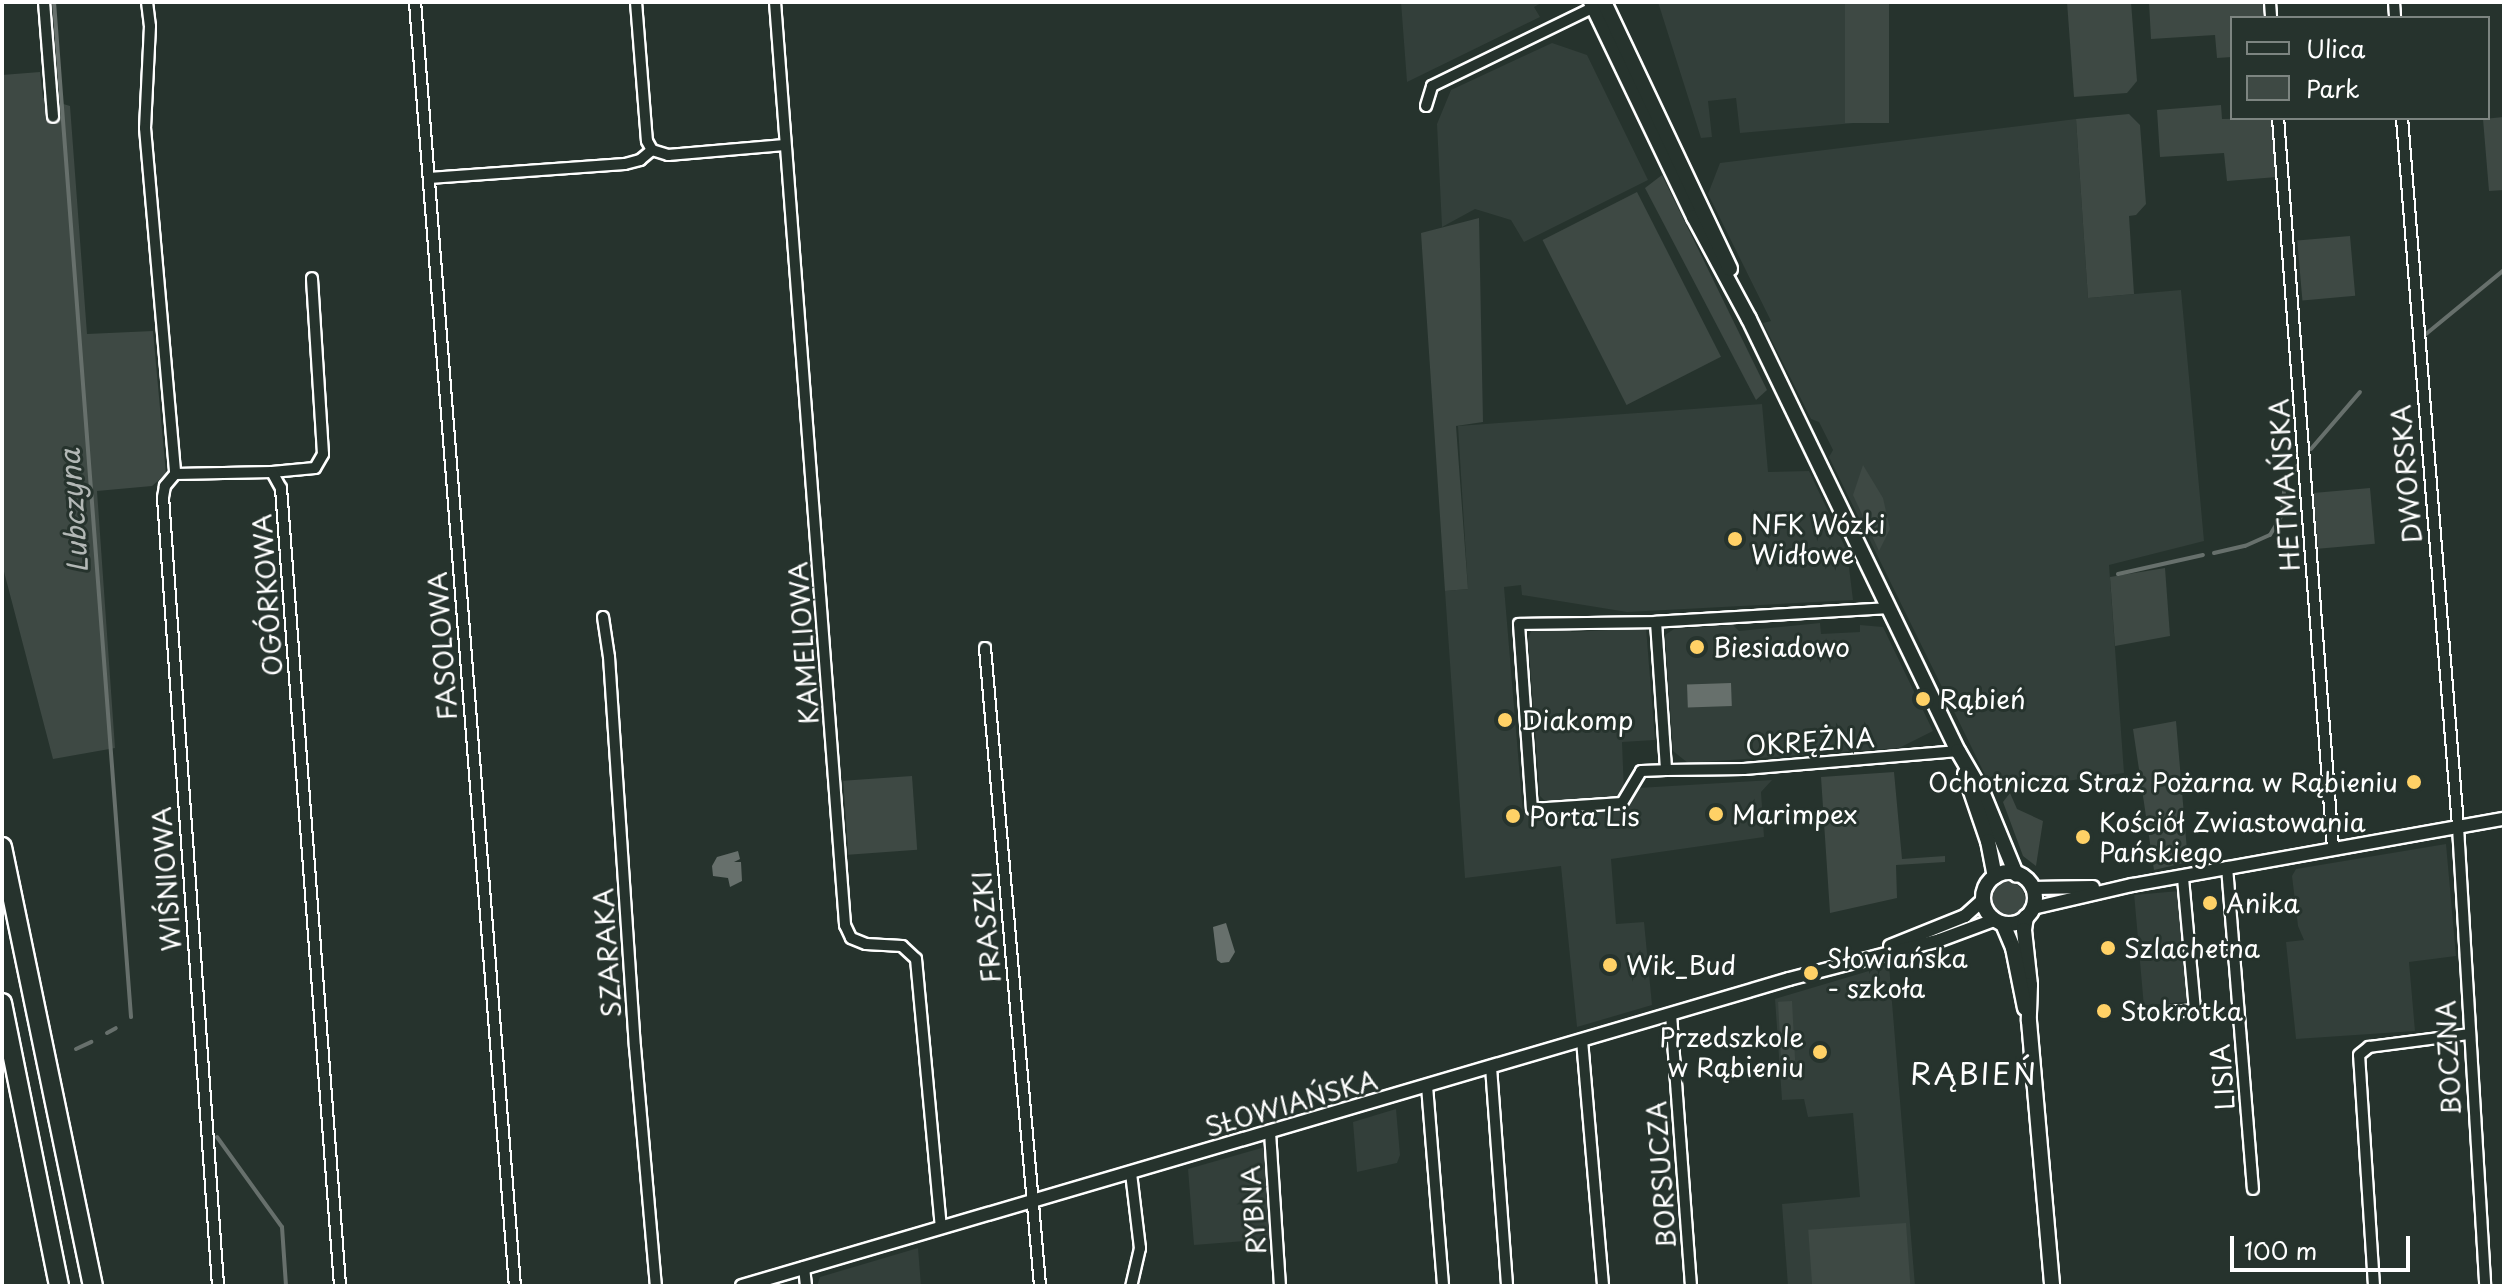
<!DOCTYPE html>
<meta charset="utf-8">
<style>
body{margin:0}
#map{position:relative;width:2506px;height:1288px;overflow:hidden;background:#26332d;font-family:"Playpen Sans",sans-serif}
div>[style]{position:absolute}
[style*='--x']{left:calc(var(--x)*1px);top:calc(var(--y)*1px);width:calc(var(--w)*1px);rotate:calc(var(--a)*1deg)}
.built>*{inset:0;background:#333f3a;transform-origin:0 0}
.green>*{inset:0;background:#3e4944;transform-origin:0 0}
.round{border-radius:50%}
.water>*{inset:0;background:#67706c;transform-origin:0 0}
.stream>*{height:4px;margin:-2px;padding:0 2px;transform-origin:2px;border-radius:2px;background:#67706c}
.roads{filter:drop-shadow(2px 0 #fff) drop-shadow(-2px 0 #fff) drop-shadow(0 2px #fff) drop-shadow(0 -2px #fff)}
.minor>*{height:10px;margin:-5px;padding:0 5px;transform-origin:5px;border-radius:5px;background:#26332d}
.tertiary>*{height:12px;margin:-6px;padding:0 6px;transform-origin:6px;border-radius:6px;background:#26332d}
.secondary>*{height:14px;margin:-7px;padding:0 7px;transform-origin:7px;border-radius:7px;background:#26332d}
.secondary>.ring{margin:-7px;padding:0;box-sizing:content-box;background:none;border:14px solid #26332d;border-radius:50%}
.motorway>*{height:18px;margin:-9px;padding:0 9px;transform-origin:9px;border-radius:9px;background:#26332d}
.dots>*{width:22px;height:22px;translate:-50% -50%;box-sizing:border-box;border:4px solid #26332d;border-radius:50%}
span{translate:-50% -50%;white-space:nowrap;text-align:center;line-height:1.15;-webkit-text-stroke:6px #26332d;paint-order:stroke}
.street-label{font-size:26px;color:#fff}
.poi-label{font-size:26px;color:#fff}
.left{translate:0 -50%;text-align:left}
.right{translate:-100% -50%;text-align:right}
.water-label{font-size:28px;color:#b3b8b6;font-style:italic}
.quarter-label{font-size:30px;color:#fff;letter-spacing:2px}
.frame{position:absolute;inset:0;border:4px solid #fff;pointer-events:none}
.legend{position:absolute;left:2230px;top:16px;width:260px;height:104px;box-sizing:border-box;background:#26332d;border:2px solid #7d8581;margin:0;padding:10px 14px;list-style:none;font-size:24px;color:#fff}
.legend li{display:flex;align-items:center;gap:16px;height:40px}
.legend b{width:40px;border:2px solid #7d8581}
.scale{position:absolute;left:2230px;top:1236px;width:180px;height:36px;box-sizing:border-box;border:4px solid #fff;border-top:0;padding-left:10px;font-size:24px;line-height:28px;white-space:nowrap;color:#fff;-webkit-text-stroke:6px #26332d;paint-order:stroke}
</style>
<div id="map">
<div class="built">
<i style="clip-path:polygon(1401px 2px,1543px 2px,1534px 7px,1540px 17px,1407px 82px)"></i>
<i style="clip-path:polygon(1658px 2px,1845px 2px,1854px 123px,1740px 133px,1736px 98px,1708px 101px,1712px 137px,1701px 138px)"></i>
<i style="clip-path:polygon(1552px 43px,1587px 55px,1648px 180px,1524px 242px,1511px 220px,1475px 209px,1442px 227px,1437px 124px,1451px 90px)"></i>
<i style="clip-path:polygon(2076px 119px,2088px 298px,2181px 290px,2204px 541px,2109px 565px,2124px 773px,1993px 791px,1829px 457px,1833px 450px,1819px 422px,1811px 419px,1763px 323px,1771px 321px,1708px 194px,1720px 163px)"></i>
<i style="clip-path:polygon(1762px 404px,1768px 472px,1809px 471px,1847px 551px,1853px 600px,1627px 612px,1522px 595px,1521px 585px,1504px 587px,1523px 814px,1625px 809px,1638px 788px,1772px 780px,1761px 792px,1764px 837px,1611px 859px,1616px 924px,1644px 922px,1652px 1005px,1577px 1027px,1561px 866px,1465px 878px,1445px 591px,1468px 589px,1458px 426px)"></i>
<i style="clip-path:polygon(1820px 623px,1821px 634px,1860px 632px,1860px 625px,1883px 627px,1933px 731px,1899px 748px,1688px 763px,1673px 751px,1665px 635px,1674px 629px,1733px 625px,1739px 631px)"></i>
<i style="clip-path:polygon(1566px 627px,1572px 632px,1646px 628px,1655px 740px,1622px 742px,1624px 792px,1618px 798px,1546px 802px,1540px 796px,1528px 638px,1532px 629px)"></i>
<i style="clip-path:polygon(2446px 844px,2456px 956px,2409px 962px,2415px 1031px,2296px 1039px,2286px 942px,2304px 940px,2298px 926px,2292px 876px,2296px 869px)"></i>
<i style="left:2179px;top:891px;width:111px;height:45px;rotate:85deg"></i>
<i style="clip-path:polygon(1889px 965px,1915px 1286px,1788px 1286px,1782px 1204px,1860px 1197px,1853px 1113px,1808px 1117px,1804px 1099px,1782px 1100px,1775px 999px)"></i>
<i style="clip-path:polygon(1396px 1109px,1400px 1155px,1397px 1163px,1357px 1172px,1353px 1122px)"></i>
<i style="clip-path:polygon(1265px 1147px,1271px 1239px,1194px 1245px,1188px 1169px)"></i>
<i style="clip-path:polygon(918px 1248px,921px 1286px,817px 1286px,820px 1277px)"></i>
</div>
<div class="green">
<i style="left:1845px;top:2px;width:44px;height:121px"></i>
<i style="clip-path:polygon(2067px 2px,2131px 2px,2137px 81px,2127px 93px,2074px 97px)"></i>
<i style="clip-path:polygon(2149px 2px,2264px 2px,2265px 18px,2232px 18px,2232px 57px,2217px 58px,2215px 35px,2151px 39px)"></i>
<i style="clip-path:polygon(40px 72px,43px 98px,70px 106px,87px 334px,153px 331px,166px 474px,152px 486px,97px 491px,115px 748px,53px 759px,2px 564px,2px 75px)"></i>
<i style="clip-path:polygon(2221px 105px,2222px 119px,2273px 118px,2277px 177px,2227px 181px,2224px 153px,2160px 157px,2157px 110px)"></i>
<i style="clip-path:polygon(2129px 114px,2140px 125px,2146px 204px,2136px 215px,2129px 216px,2134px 294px,2088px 298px,2076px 119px)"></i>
<i style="clip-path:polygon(2504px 117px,2504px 190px,2489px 191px,2483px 119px)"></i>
<i style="clip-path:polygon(1662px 175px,1767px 390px,1756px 400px,1645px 188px)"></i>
<i style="left:1637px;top:192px;width:185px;height:106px;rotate:63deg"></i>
<i style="clip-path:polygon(1479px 218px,1483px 422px,1456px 426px,1468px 589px,1445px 591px,1421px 233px)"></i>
<i style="left:2350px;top:236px;width:60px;height:53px;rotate:85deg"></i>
<i style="clip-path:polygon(1863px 465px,1883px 498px,1890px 529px,1879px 551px,1853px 495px)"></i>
<i style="left:2370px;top:488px;width:56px;height:57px;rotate:85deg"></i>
<i style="clip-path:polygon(2165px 568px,2170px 636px,2115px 646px,2110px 577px)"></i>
<i style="clip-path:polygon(2176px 721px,2188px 862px,2154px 870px,2133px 729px)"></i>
<i style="clip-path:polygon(1894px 772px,1902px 859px,1945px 856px,1945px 862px,1896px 865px,1897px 898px,1830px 913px,1821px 777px)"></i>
<i style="left:912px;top:776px;width:74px;height:69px;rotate:86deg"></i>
<i style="clip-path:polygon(2010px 793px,2017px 809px,2043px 821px,2036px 866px,2023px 856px,2003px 802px)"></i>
<i class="round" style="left:1991px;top:882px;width:34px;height:34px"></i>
<i style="left:1792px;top:1001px;width:78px;height:14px;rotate:87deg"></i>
<i style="left:1906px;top:1223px;width:63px;height:98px;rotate:86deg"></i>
</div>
<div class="water">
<i style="left:1731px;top:683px;width:23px;height:44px;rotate:88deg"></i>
<i style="clip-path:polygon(738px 851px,740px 859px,734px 862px,741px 862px,742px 881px,730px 887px,728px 878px,713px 876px,712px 866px,717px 857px)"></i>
<i style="clip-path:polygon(1226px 923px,1235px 952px,1229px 962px,1221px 963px,1217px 960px,1213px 927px)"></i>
</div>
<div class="stream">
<i style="--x:54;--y:2;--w:1018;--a:85.66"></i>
<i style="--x:2426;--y:334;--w:101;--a:-39.4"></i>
<i style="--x:2311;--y:449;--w:75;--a:-49.3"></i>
<i style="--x:2214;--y:553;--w:32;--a:-13"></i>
<i style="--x:2245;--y:546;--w:27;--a:-24"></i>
<i style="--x:2270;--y:535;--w:23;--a:-59"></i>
<i style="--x:2282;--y:515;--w:32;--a:-85"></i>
<i style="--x:2285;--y:483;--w:22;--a:-54"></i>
<i style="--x:2118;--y:574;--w:87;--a:-12.6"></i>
<i style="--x:107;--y:1033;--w:10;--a:-29"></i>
<i style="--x:76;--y:1049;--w:17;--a:-25"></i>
<i style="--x:217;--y:1137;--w:111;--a:54.2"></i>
<i style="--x:282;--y:1227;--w:59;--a:86.1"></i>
</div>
<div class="roads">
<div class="minor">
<i style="--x:44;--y:2;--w:115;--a:85.5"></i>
<i style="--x:147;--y:2;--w:24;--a:83"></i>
<i style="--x:150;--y:26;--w:102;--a:92.8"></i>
<i style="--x:145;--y:128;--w:347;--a:85"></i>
<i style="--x:415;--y:2;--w:1288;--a:85.55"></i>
<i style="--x:636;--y:2;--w:139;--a:85.5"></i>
<i style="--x:647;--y:141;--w:10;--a:61"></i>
<i style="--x:652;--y:150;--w:17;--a:17"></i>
<i style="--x:668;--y:155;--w:117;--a:-4.9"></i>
<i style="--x:775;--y:2;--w:926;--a:85.66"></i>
<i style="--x:845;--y:925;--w:14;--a:65"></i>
<i style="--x:851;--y:938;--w:16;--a:22"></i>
<i style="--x:866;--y:944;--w:36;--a:3"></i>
<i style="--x:902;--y:946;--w:19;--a:43"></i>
<i style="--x:916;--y:959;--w:270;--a:84.7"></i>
<i style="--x:2270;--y:2;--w:16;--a:86"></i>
<i style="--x:2394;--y:2;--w:16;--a:86"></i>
<i style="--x:1426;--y:106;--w:21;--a:-73"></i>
<i style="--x:1432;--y:86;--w:185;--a:-26"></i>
<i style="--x:2278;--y:118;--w:732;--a:85.69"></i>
<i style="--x:2402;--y:118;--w:711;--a:85.48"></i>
<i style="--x:2458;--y:827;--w:460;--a:86.6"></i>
<i style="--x:429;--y:178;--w:196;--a:-4.1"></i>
<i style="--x:625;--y:164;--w:16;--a:-15"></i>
<i style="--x:640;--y:160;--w:16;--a:-40"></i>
<i style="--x:272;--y:472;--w:43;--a:-5.3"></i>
<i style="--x:315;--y:468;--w:16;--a:-60"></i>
<i style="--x:323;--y:454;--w:176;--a:-93.6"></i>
<i style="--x:175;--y:474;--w:97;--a:-1.2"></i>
<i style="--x:272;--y:472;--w:18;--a:61"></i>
<i style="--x:281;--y:488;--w:800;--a:85.77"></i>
<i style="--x:175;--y:474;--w:16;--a:130"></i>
<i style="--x:165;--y:486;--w:11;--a:100"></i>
<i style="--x:163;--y:497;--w:791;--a:86.01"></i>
<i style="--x:1889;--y:608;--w:233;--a:176.6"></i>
<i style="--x:1656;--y:622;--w:148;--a:86.1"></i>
<i style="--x:1666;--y:770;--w:78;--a:-0.7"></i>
<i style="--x:1744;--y:769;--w:215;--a:-4.8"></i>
<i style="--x:603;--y:617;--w:40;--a:81.5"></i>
<i style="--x:609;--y:657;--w:391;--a:86.2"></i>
<i style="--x:635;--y:1047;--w:240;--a:85"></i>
<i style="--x:1656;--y:622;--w:137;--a:179.2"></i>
<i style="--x:1519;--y:624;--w:185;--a:86"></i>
<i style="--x:1532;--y:809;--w:90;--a:-3.8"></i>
<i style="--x:1622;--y:803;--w:37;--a:-59"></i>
<i style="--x:1641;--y:771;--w:25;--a:-2"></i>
<i style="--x:985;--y:648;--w:640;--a:85.07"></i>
<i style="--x:2227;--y:867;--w:323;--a:85.4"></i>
<i style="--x:2169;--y:1012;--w:26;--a:-4"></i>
<i style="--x:2195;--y:1010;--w:134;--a:-95.2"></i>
<i style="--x:1671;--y:1014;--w:273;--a:85.8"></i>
<i style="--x:1582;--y:1040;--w:247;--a:85.1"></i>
<i style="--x:1491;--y:1067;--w:220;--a:85.8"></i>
<i style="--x:1427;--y:1086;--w:201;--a:85.4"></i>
<i style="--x:1270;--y:1132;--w:154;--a:86.3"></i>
<i style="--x:1131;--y:1173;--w:76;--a:83.2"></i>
<i style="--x:1140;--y:1248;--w:39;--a:103"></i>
<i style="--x:804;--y:1267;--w:19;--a:84"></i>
<i style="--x:2374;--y:1286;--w:231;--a:-93.7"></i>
<i style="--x:2359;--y:1055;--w:13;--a:-39"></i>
<i style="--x:2369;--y:1047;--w:101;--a:-7.4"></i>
</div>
<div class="tertiary">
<i style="--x:2032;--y:888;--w:61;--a:-0.9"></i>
<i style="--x:2033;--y:908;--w:102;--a:-13.1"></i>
<i style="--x:2132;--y:885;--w:378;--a:-10.1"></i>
<i style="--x:1890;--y:946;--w:81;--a:-21.8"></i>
<i style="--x:1965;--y:916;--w:24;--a:-42"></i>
<i style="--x:742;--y:1286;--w:1091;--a:-16.34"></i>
<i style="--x:1789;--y:979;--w:156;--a:-14.5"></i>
<i style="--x:1940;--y:940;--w:58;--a:-20.3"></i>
</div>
<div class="secondary">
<i style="--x:1591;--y:2;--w:238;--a:64.4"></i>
<i style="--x:1694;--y:217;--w:116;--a:61.7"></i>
<i style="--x:1749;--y:319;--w:480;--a:64.2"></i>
<i style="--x:1958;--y:751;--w:50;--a:59.8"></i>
<i style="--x:1983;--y:794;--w:87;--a:67.6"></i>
<i style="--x:1604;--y:2;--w:295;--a:64.7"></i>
<i style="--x:1965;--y:774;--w:71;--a:71.1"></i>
<i style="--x:1988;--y:841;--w:36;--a:79"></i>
<i class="ring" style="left:1983px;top:872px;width:38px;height:38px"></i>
<i style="--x:2026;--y:917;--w:13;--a:99"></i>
<i style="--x:2024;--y:930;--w:55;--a:83.8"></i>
<i style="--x:2030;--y:985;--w:36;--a:92"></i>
<i style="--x:2029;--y:1021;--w:266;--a:85"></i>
<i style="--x:2003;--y:924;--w:26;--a:67"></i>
<i style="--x:2013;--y:948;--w:61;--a:78.7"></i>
</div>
<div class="motorway">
<i style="--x:2;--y:847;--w:448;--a:78.3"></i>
<i style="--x:2;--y:1003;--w:289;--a:78.6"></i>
</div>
</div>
<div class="dots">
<i style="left:1735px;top:539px;background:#ffd166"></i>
<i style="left:1697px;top:647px;background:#ffd166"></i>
<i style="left:1923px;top:699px;background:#ffd166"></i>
<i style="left:1505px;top:720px;background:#ffd166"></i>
<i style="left:2414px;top:782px;background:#ffd166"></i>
<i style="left:1716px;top:814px;background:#ffd166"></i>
<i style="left:1513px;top:816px;background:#ffd166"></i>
<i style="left:2083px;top:837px;background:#ffd166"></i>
<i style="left:2210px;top:903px;background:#ffd166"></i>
<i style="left:2108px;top:948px;background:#ffd166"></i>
<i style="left:1610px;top:965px;background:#ffd166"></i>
<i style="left:1811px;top:973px;background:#ffd166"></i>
<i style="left:2104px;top:1011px;background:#ffd166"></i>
<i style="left:1820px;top:1052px;background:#ffd166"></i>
</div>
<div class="street-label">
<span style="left:2406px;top:474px;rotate:-95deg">DWORSKA</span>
<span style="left:2284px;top:485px;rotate:-94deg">HETMAŃSKA</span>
<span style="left:267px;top:595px;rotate:-94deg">OGÓRKOWA</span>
<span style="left:803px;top:643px;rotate:-94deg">KAMELIOWA</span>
<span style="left:442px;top:646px;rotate:-94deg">FASOLOWA</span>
<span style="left:1810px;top:741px;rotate:-4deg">OKRĘŻNA</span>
<span style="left:166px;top:879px;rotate:-94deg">WIŚNIOWA</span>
<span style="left:986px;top:927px;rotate:-95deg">FRASZKI</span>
<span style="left:607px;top:953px;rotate:-94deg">SZARAKA</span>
<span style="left:2448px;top:1058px;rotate:-93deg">BOCZNA</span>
<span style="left:2222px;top:1077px;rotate:-95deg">LISIA</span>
<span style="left:1291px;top:1103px;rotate:-16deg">SŁOWIAŃSKA</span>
<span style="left:1661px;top:1175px;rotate:-94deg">BORSUCZA</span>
<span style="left:1253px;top:1210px;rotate:-94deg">RYBNA</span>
</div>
<div class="poi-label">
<span class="left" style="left:1751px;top:539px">NFK Wózki<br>Widłowe</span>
<span class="left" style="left:1713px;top:647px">Biesiadowo</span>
<span class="left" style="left:1939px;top:699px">Rąbień</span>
<span class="left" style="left:1521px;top:720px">Diakomp</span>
<span class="right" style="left:2398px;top:782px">Ochotnicza Straż Pożarna w Rąbieniu</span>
<span class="left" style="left:1732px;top:814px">Marimpex</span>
<span class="left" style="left:1529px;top:816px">Porta Lis</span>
<span class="left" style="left:2099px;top:837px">Kościół Zwiastowania<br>Pańskiego</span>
<span class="left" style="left:2226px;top:903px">Anika</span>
<span class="left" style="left:2124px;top:948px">Szlachetna</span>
<span class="left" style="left:1827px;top:973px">Słowiańska<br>- szkoła</span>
<span class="left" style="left:1626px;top:965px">Wik_Bud</span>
<span class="left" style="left:2120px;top:1011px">Stokrotka</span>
<span class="right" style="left:1804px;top:1052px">Przedszkole<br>w Rąbieniu</span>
</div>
<div class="water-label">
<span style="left:73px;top:511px;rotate:-94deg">Lubczyna</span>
</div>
<div class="quarter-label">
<span style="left:1974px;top:1073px">RĄBIEŃ</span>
</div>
<div class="frame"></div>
<ul class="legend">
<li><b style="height:10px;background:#26332d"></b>Ulica</li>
<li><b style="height:22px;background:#3e4944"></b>Park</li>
</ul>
<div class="scale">100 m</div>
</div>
